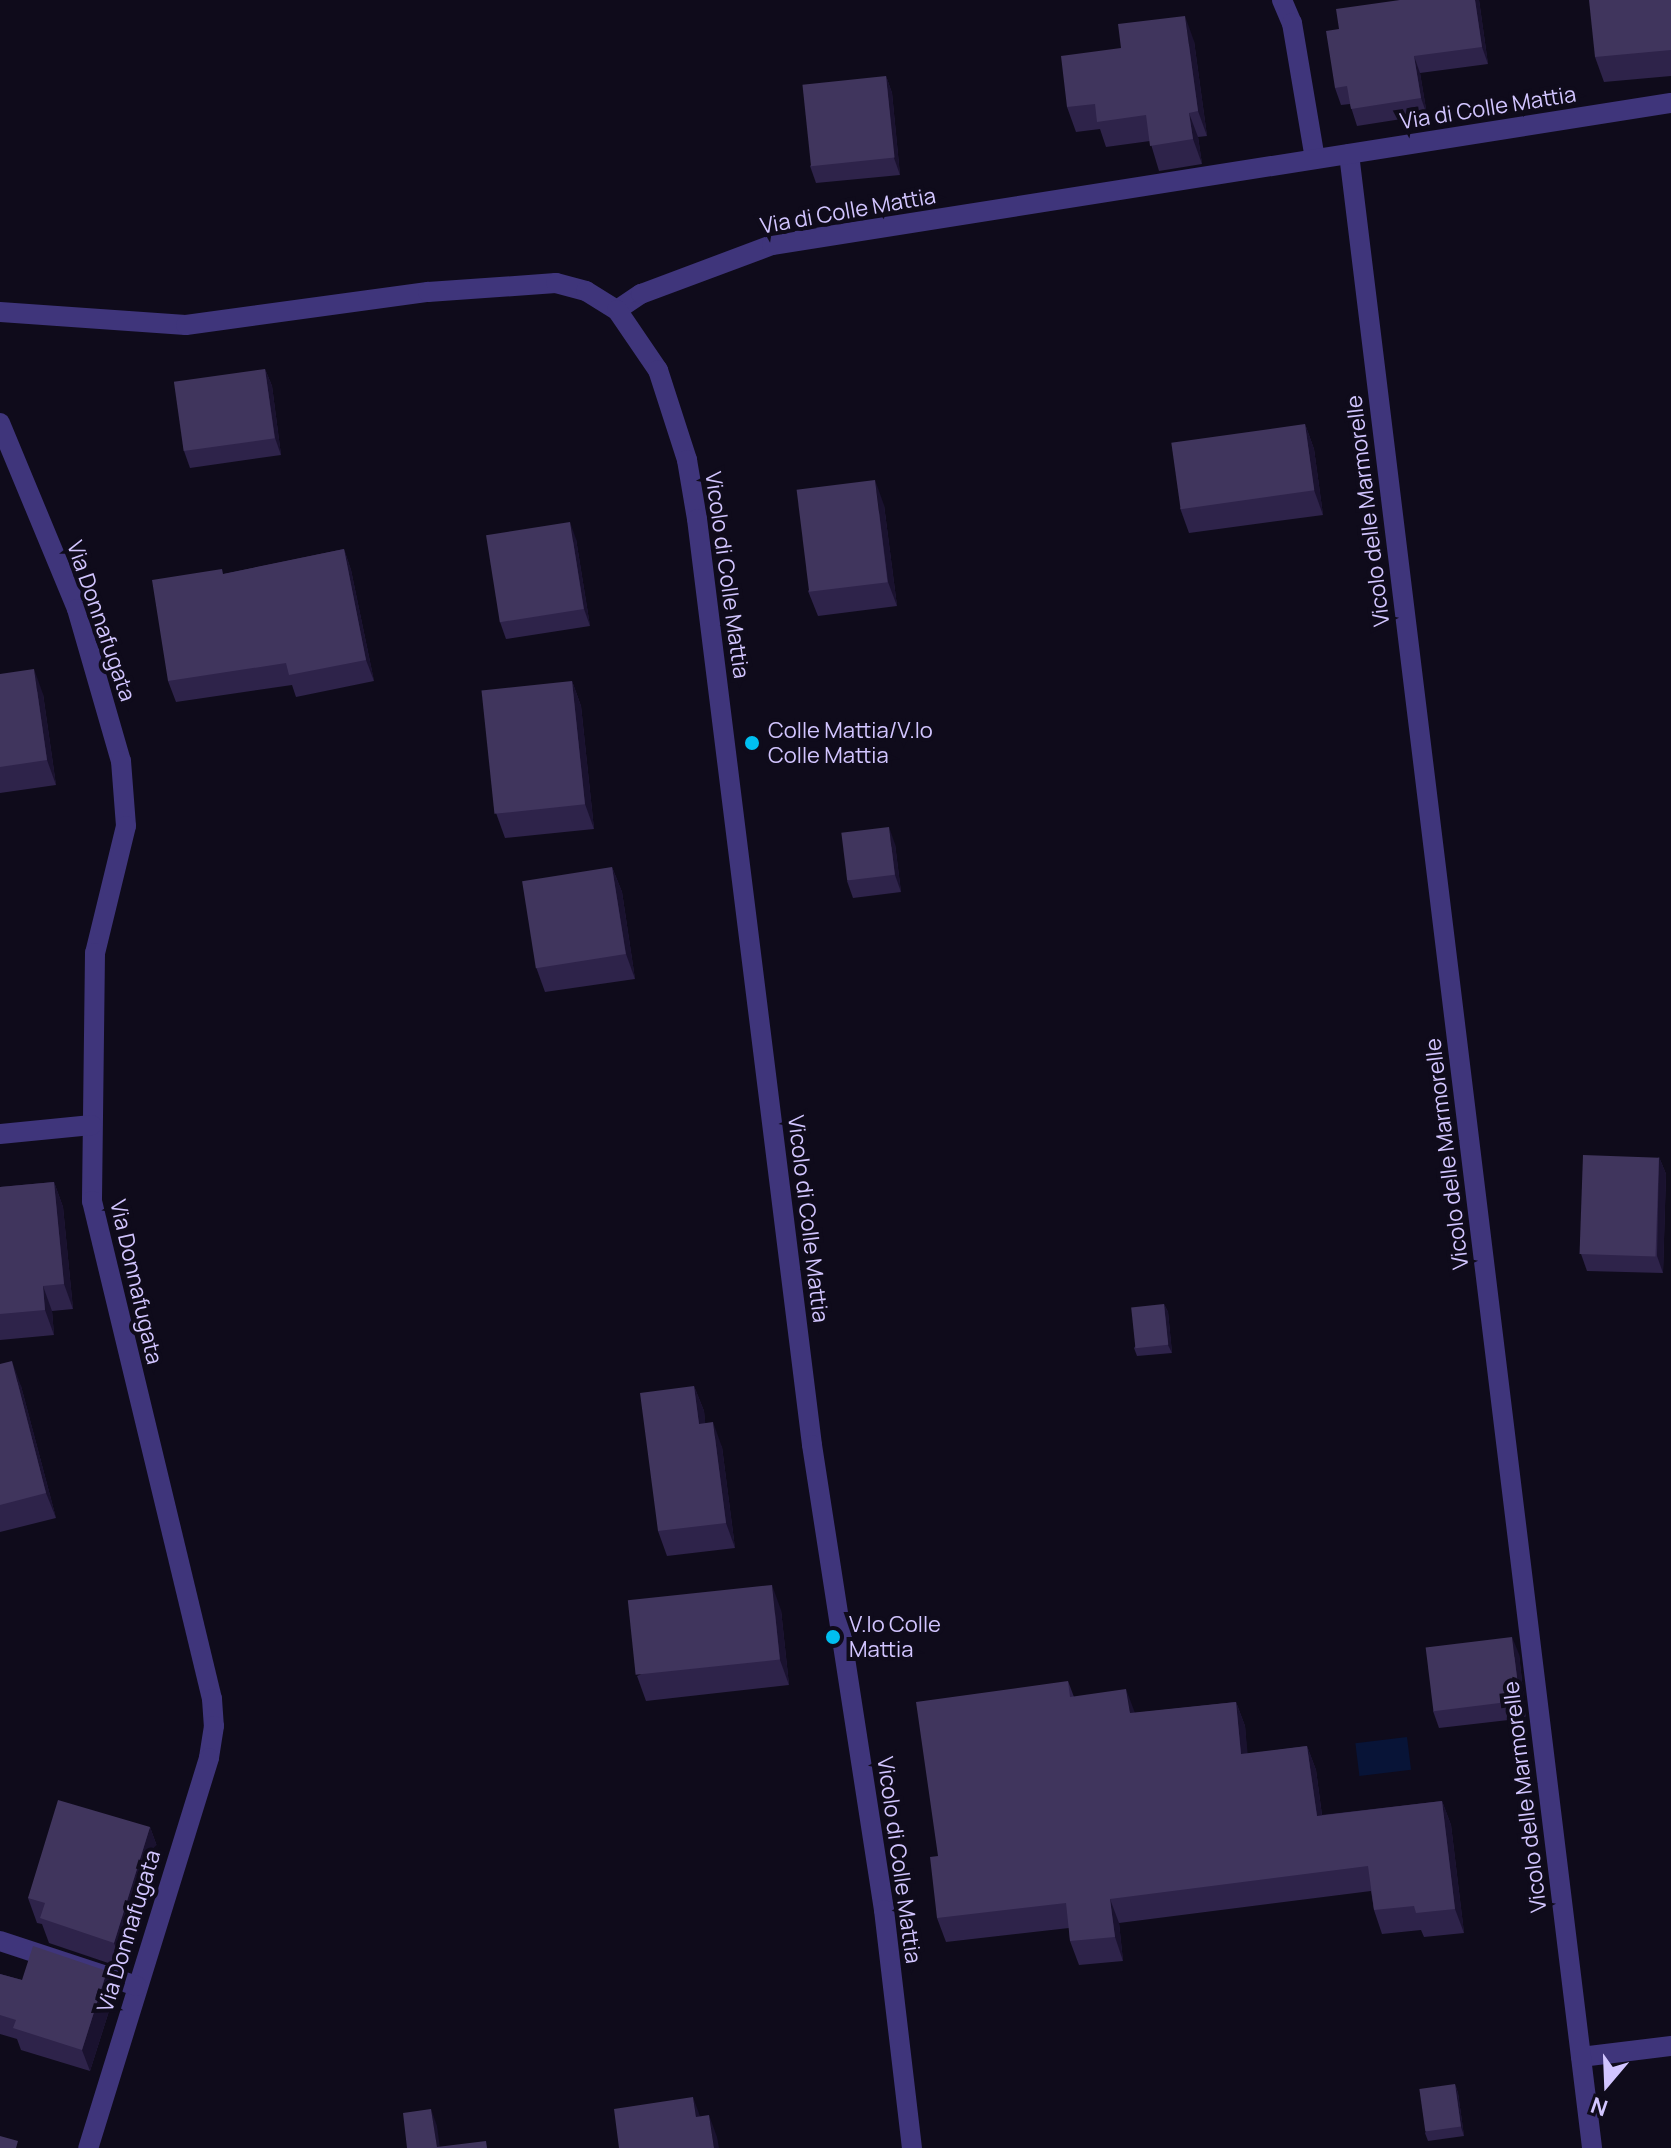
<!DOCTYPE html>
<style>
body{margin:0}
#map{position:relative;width:1671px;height:2148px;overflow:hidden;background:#0f0b1b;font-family:Manrope,sans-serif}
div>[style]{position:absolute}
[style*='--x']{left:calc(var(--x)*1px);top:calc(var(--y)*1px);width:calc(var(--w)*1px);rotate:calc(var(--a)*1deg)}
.water>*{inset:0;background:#081437;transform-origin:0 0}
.service>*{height:20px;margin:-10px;padding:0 10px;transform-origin:10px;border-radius:10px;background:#3f357b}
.minor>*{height:20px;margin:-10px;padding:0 10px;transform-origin:10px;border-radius:10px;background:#3f357b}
.tertiary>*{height:20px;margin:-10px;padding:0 10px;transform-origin:10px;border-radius:10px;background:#3f357b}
.wall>*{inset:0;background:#2e234a}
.shaded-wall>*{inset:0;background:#1a122f}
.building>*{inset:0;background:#40355d;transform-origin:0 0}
.dots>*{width:22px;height:22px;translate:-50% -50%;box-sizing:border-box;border:4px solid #0f0b1b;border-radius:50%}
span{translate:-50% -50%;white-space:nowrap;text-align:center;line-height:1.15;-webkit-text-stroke:8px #0f0b1b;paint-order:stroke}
.street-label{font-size:22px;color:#d2c5ff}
.poi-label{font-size:22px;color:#d2c5ff}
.left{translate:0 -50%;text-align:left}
.north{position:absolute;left:1567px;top:2044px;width:80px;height:80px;-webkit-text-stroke:6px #0f0b1b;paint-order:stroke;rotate:199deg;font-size:22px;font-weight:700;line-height:32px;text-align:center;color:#d2c5ff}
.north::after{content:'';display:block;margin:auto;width:28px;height:36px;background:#d2c5ff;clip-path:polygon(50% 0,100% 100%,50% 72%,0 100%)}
</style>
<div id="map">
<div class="water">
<i style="left:1407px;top:1737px;width:33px;height:52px;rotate:83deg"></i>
</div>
<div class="service">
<i style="--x:1282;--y:0;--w:25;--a:67"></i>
<i style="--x:1292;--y:23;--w:138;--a:80.4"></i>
<i style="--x:1581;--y:2057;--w:91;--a:-7"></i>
</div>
<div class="minor">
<i style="--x:1349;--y:154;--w:2009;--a:83.05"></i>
<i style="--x:617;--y:310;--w:29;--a:-34"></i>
<i style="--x:641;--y:294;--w:140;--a:-20.5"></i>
<i style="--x:772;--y:245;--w:910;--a:-8.98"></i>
<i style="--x:0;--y:423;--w:201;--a:67.5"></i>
<i style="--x:77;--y:609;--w:158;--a:73.9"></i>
<i style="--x:121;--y:761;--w:65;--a:85.6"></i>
<i style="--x:126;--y:826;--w:131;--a:103.7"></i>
<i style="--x:95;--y:953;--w:248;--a:90.7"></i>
<i style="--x:92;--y:1201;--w:512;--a:76.45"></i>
<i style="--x:212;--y:1699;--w:27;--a:86"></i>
<i style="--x:214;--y:1726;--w:32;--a:99"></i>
<i style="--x:209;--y:1758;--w:408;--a:107.2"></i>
<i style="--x:0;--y:1134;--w:92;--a:-5.6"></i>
<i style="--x:0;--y:1941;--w:144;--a:18.2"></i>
</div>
<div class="tertiary">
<i style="--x:0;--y:312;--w:186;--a:4"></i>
<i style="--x:186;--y:325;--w:244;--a:-7.8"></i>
<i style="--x:428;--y:292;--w:128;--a:-4"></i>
<i style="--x:556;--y:283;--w:31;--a:15"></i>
<i style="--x:586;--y:291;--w:36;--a:32"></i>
<i style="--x:617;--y:310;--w:73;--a:55.7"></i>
<i style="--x:658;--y:370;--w:95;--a:72.1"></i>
<i style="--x:687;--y:460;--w:60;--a:80.4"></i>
<i style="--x:697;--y:519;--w:933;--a:82.92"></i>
<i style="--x:812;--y:1445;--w:471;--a:81.2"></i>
<i style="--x:884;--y:1910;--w:240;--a:83.3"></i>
</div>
<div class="wall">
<i style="clip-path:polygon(1400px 0,1479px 0,1488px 64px,1420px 73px,1427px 115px,1357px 126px,1350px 104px,1341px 105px,1335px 88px,1339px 29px)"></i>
<i style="clip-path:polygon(1671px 0,1671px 76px,1604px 82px,1595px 57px)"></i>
<i style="clip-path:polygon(1194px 41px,1207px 136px,1198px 137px,1202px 164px,1159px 171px,1150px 141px,1106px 147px,1100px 129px,1076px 132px,1067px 107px)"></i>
<i style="clip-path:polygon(886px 76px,892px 93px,900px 175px,816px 183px,810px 166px)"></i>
<i style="clip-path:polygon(265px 369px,272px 386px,281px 455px,190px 468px,184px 451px)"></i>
<i style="clip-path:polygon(1305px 424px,1314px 449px,1323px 515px,1189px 533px,1180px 508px)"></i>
<i style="clip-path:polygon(884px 505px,897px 606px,818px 616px,808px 591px)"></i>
<i style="clip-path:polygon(576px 539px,590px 626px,506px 639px,500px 622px)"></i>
<i style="clip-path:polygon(344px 549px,351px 570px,374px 681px,296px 697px,292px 685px,176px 702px,168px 681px,224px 574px)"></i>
<i style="clip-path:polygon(0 674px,43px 694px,56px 785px,0 793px)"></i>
<i style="clip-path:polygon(572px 681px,581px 706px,594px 829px,505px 838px,496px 813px)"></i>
<i style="clip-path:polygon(895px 844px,901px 892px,853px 898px,847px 881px)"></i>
<i style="clip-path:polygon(612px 867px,622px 892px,635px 979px,545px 992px,536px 967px)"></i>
<i style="clip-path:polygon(1659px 1157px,1666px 1174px,1663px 1273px,1587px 1271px,1581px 1254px)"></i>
<i style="clip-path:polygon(54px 1182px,63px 1207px,73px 1309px,52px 1311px,54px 1335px,0 1340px,0 1187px)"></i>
<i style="clip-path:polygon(1164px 1304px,1168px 1312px,1172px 1353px,1137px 1356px,1134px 1348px)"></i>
<i style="clip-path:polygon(0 1364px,21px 1386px,56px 1518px,0 1532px)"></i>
<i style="clip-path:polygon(694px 1386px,704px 1411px,705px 1423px,722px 1447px,735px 1548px,667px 1556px,658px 1531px)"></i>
<i style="clip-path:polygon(781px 1610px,789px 1685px,646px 1701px,637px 1676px)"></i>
<i style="clip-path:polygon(1519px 1654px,1526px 1718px,1439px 1728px,1433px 1711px)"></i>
<i style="clip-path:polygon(1068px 1681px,1074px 1697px,1135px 1713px,1236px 1702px,1245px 1726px,1247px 1754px,1307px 1746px,1316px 1770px,1322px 1815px,1442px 1801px,1451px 1825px,1464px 1933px,1424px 1937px,1421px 1930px,1382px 1934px,1374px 1910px,1371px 1891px,1119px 1923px,1123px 1961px,1079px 1965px,1070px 1941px,1069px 1928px,946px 1942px,937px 1918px,938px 1856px)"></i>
<i style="clip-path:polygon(150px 1827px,159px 1852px,123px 1968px,49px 1943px,42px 1924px,37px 1923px,28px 1898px)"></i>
<i style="clip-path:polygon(107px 1971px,115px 1992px,90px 2071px,21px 2050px,17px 2039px,0 2034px,0 1974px,22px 1980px)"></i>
<i style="clip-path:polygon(1455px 2084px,1458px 2093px,1464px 2136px,1428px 2141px,1425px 2133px)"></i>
</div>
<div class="shaded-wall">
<i style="clip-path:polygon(1475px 0,1479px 0,1488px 64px,1482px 47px)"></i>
<i style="clip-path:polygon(1185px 16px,1194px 41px,1207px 136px,1198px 111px)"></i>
<i style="clip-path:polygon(1414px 56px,1420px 73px,1427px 115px,1421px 98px)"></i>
<i style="clip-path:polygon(886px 76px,892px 93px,900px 175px,894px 158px)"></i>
<i style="clip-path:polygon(1189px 113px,1198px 137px,1202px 164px,1193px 139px)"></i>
<i style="clip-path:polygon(265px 369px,272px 386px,281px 455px,275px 438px)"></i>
<i style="clip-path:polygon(1305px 424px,1314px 449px,1323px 515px,1314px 490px)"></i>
<i style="clip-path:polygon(875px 480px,884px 505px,897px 606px,888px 582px)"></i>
<i style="clip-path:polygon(570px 522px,576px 539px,590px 626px,584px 609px)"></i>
<i style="clip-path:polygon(344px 549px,351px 570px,374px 681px,366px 660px)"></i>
<i style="clip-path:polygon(34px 669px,43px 694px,56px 785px,47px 760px)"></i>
<i style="clip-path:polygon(572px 681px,581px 706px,594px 829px,585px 804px)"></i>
<i style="clip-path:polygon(889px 827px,895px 844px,901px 892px,895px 875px)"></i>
<i style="clip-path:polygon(612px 867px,622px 892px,635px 979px,626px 954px)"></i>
<i style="clip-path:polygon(1659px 1157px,1666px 1174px,1663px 1273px,1657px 1256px)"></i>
<i style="clip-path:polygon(54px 1182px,63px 1207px,73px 1309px,64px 1284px)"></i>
<i style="clip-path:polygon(43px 1286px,52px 1311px,54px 1335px,45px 1310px)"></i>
<i style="clip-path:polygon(1164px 1304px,1168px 1312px,1172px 1353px,1168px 1345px)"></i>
<i style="clip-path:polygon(12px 1361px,21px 1386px,56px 1518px,46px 1493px)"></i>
<i style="clip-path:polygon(694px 1386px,704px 1411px,708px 1449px,699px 1424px)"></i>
<i style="clip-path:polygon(713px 1422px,722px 1447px,735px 1548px,726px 1523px)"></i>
<i style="clip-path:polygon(772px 1585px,781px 1610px,789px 1685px,780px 1660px)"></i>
<i style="clip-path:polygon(1512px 1637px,1519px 1654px,1526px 1718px,1520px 1701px)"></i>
<i style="clip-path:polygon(1126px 1689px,1135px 1713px,1130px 1713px)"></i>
<i style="clip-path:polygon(1236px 1702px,1245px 1726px,1250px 1778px,1241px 1754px)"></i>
<i style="clip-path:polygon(1307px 1746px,1316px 1770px,1325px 1839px,1317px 1816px)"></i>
<i style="clip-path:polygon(1442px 1801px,1451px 1825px,1464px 1933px,1455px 1909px)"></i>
<i style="clip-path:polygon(150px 1827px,159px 1852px,123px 1968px,114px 1943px)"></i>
<i style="clip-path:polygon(1110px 1899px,1119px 1923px,1123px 1961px,1115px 1937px)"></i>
<i style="clip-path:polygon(107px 1971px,115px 1992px,90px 2071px,82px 2050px)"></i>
<i style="clip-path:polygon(1455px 2084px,1458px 2093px,1464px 2136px,1461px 2127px)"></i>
<i style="clip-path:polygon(693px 2097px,701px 2119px,696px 2117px)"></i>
<i style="clip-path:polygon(431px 2109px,437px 2126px,440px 2148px,437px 2148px)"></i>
<i style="clip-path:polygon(709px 2115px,717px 2137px,719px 2148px,714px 2148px)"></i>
</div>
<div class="building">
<i style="clip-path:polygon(1400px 0,1475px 0,1482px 47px,1414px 56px,1421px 98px,1351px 109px,1347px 86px,1335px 88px,1326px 31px,1339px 29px,1336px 9px)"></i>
<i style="clip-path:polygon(1589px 0,1671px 0,1671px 50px,1595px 57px)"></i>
<i style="clip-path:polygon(1185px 16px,1198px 111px,1189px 113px,1193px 139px,1150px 146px,1146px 115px,1097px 122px,1095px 104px,1067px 107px,1061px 56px,1121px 48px,1118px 24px)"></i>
<i style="left:886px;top:76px;width:82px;height:84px;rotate:84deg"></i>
<i style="left:265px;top:369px;width:70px;height:92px;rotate:82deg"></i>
<i style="left:1305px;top:424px;width:67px;height:135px;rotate:82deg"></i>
<i style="left:875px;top:480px;width:103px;height:79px;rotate:83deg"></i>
<i style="left:570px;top:522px;width:88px;height:85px;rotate:81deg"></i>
<i style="clip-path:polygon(344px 549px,366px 660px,289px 675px,286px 663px,168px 681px,152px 580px,222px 569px,223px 574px)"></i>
<i style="clip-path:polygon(34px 669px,47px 760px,0 767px,0 674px)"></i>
<i style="left:572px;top:681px;width:124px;height:91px;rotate:84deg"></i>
<i style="left:889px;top:827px;width:48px;height:48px;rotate:83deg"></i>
<i style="left:612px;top:867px;width:88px;height:91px;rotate:81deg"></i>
<i style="left:1583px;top:1155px;width:76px;height:99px;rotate:2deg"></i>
<i style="clip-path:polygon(54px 1182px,64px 1284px,43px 1286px,45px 1310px,0 1314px,0 1187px)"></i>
<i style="left:1164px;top:1304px;width:41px;height:33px;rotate:84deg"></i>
<i style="clip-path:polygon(12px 1361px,46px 1493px,0 1505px,0 1364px)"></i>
<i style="clip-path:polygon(694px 1386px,699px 1424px,713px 1422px,726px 1523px,658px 1531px,640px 1393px)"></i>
<i style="left:772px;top:1585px;width:75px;height:145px;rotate:84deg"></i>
<i style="left:1512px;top:1637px;width:64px;height:87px;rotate:83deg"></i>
<i style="clip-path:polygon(1068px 1681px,1070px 1697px,1126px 1689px,1130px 1713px,1236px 1702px,1241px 1754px,1307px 1746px,1317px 1816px,1442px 1801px,1455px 1909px,1416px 1913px,1414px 1906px,1374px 1910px,1368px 1866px,1110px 1899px,1115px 1937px,1070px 1941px,1066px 1903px,937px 1918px,930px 1857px,938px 1856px,916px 1702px)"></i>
<i style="clip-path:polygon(58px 1800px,150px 1827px,114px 1943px,40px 1918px,45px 1903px,28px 1898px)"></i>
<i style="clip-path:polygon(33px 1946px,107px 1971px,82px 2050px,13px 2028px,16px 2020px,0 2015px,0 1974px,22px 1980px)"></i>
<i style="left:1455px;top:2084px;width:43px;height:36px;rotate:82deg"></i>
<i style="clip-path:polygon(693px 2097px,696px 2117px,709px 2115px,714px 2148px,619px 2148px,614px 2109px)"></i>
<i style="clip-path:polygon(431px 2109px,437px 2147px,486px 2141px,487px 2148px,407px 2148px,403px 2113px)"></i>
<i style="clip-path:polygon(0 2136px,18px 2141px,16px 2148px,0 2148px)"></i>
</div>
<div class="dots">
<i style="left:752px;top:743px;background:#00bff0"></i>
<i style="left:833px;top:1637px;background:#00bff0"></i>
</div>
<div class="street-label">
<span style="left:1488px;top:108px;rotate:-9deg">Via di Colle Mattia</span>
<span style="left:848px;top:211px;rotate:-10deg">Via di Colle Mattia</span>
<span style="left:1368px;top:511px;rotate:-97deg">Vicolo delle Marmorelle</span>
<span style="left:727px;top:575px;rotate:82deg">Vicolo di Colle Mattia</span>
<span style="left:101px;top:621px;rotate:71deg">Via Donnafugata</span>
<span style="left:1447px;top:1154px;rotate:-97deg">Vicolo delle Marmorelle</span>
<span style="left:808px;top:1219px;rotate:83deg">Vicolo di Colle Mattia</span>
<span style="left:136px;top:1282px;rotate:77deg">Via Donnafugata</span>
<span style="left:1525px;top:1797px;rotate:-97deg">Vicolo delle Marmorelle</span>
<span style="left:899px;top:1860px;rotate:82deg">Vicolo di Colle Mattia</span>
<span style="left:129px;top:1931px;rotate:-73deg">Via Donnafugata</span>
</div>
<div class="poi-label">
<span class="left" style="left:768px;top:743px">Colle Mattia/V.lo<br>Colle Mattia</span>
<span class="left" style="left:849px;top:1637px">V.lo Colle<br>Mattia</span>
</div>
<div class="north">N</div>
</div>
